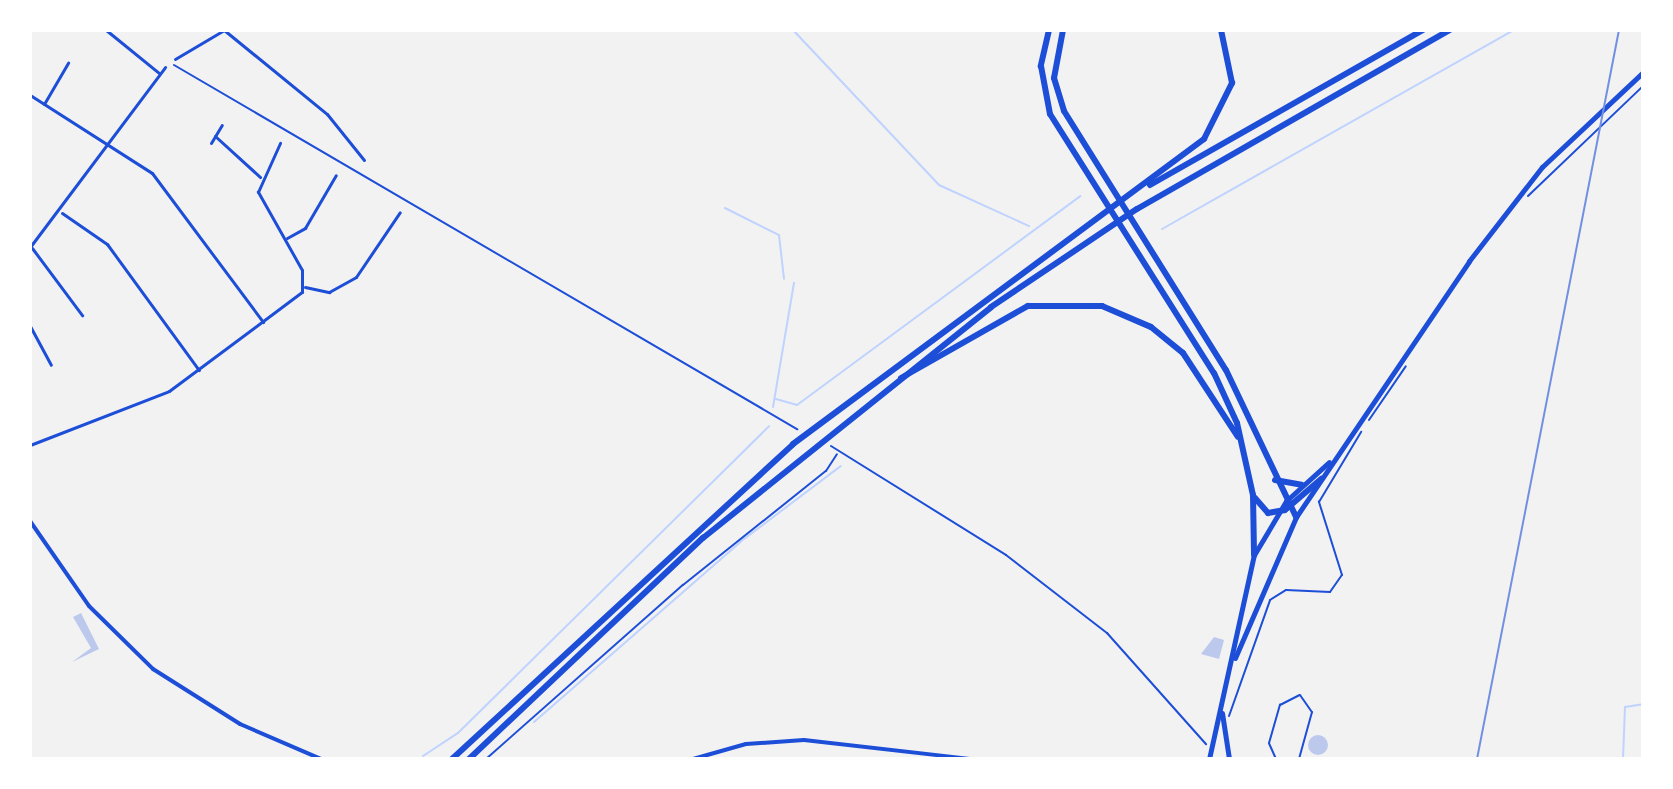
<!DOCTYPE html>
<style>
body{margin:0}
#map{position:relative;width:1673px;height:789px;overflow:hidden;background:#f2f2f2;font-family:Rubik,sans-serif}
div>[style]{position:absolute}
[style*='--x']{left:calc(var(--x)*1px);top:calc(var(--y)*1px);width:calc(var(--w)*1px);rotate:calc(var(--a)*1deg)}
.stream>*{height:2px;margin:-1px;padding:0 1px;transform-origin:1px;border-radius:1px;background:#bfd3fe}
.building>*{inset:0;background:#bdc9ec}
.round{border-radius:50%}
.path>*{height:2px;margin:-1px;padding:0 1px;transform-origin:1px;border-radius:1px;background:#1d4ed8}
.service>*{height:2px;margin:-1px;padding:0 1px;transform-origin:1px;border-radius:1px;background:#1d4ed8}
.minor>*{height:3px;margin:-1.5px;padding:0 1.5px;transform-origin:1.5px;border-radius:1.5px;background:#1d4ed8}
.tertiary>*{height:4px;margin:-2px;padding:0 2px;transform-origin:2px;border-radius:2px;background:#1d4ed8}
.primary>*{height:5px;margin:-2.5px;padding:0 2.5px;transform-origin:2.5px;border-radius:2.5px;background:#1d4ed8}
.trunk>*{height:6px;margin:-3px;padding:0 3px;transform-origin:3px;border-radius:3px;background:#1d4ed8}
.rail>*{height:2px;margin:-1px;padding:0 1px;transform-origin:1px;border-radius:1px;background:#7290e2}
span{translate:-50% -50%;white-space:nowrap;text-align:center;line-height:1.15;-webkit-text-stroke:8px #fff;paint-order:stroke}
.frame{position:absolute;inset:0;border:32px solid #fff;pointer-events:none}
</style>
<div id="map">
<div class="stream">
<i style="--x:793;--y:30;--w:213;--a:46.7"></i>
<i style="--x:939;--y:185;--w:99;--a:24.5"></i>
<i style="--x:725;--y:208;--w:60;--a:26.6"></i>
<i style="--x:779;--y:235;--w:44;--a:83.5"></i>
<i style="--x:1162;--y:229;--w:404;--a:-29.5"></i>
<i style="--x:776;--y:399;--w:22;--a:16"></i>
<i style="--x:797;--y:405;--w:352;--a:-36.4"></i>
<i style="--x:773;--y:407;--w:126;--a:-80.4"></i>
<i style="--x:534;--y:722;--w:274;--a:-41.1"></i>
<i style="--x:740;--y:542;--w:126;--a:-37"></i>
<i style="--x:423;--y:756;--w:42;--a:-33.3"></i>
<i style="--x:458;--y:733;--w:437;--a:-44.6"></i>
<i style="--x:787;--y:759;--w:46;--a:0"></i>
<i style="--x:1623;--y:759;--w:52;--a:-87.8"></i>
<i style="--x:1625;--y:707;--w:18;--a:-9"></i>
</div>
<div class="building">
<i style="clip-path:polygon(81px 613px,99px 649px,72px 662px,91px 648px,73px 617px)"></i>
<i style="clip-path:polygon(1214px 637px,1224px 640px,1219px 659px,1201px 654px)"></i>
<i class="round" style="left:1308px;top:735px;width:20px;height:20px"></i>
</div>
<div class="path">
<i style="--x:174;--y:65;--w:722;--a:30.3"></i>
<i style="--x:1528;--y:196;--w:159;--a:-43.7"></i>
<i style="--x:1369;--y:420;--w:65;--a:-55.6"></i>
<i style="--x:831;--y:446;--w:206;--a:31.9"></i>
<i style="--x:1006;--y:555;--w:128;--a:37.7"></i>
<i style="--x:1107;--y:633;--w:149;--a:48.3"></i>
<i style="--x:1229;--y:716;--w:123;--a:-70.5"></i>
<i style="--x:1270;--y:600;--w:19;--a:-32"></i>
<i style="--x:1286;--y:590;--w:44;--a:2.6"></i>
<i style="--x:1330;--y:592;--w:21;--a:-55"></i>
<i style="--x:1342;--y:575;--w:77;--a:-107.5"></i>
<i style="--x:1319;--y:502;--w:82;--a:-59"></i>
<i style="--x:486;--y:759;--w:263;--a:-41.5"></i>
<i style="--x:683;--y:585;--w:183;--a:-38.6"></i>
<i style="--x:826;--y:471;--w:20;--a:-57"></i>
</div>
<div class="service">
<i style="--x:1276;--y:759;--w:17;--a:-114"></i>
<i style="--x:1269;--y:743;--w:40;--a:-74"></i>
<i style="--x:1280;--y:705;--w:22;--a:-27"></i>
<i style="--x:1300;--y:695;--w:21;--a:55"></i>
<i style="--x:1312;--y:712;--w:49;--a:105.5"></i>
</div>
<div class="minor">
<i style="--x:106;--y:30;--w:68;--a:39.1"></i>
<i style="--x:224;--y:30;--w:133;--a:39.2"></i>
<i style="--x:327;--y:114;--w:59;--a:51.2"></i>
<i style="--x:175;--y:59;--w:57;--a:-30.6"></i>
<i style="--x:30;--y:95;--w:145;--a:32.6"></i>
<i style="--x:152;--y:173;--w:186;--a:53.3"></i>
<i style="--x:44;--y:104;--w:48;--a:-59.7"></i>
<i style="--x:215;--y:136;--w:61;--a:42.3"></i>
<i style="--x:211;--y:143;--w:21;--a:-59"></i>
<i style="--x:62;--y:213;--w:55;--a:34.6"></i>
<i style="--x:107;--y:244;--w:156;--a:53.9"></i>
<i style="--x:287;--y:238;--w:21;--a:-29"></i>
<i style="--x:305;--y:228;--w:61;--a:-59.7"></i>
<i style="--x:30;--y:247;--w:225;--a:-53.1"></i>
<i style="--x:32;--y:248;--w:84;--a:53.3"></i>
<i style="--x:305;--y:287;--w:25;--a:12"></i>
<i style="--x:329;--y:292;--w:31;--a:-29"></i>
<i style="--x:356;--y:277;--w:78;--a:-55.9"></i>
<i style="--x:30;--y:326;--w:44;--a:61.7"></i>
<i style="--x:30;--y:445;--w:149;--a:-21.2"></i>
<i style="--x:169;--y:391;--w:166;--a:-36.7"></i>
<i style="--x:302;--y:292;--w:22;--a:-90"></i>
<i style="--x:302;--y:270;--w:90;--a:-119.4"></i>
<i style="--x:258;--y:192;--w:54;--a:-65.8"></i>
</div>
<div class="tertiary">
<i style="--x:30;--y:521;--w:103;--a:55.2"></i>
<i style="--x:89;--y:606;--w:90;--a:44.5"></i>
<i style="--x:153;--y:669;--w:103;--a:32.3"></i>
<i style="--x:240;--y:724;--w:88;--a:23.4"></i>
<i style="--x:693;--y:759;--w:55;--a:-15.8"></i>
<i style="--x:746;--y:744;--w:58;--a:-3.9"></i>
<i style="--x:804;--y:740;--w:169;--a:6.5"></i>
</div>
<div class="primary">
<i style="--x:1235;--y:658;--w:154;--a:-66.6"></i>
<i style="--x:1296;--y:517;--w:309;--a:-55.9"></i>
<i style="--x:1469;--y:261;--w:119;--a:-52.2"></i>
<i style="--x:1542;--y:167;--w:139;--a:-43.2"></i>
<i style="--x:1222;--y:713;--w:47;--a:81.3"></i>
<i style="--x:1209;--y:759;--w:209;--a:-77.6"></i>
<i style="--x:1254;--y:555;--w:63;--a:-59.3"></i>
<i style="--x:1286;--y:501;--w:58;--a:-42.2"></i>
</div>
<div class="trunk">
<i style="--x:1049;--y:30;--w:37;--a:103"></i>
<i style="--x:1041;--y:66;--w:49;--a:79.4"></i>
<i style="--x:1050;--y:114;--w:307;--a:57.7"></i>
<i style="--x:1214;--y:373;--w:55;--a:65.3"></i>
<i style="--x:1237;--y:423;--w:74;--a:77.5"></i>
<i style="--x:1253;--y:495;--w:60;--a:89"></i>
<i style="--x:1063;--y:30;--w:49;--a:100.6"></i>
<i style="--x:1054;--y:78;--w:34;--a:73"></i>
<i style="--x:1064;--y:111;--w:305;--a:58"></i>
<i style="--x:1226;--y:370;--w:163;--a:64.5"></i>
<i style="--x:1150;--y:185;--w:314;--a:-29.6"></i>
<i style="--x:901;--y:378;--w:146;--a:-29.6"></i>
<i style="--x:1028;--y:306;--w:74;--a:0"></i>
<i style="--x:1102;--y:306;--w:53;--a:23.2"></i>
<i style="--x:1151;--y:327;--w:41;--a:39.1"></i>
<i style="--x:1183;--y:353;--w:100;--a:56.8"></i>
<i style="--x:1275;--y:480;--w:27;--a:10"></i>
<i style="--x:1255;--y:498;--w:20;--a:49"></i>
<i style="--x:1268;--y:513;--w:17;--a:-10"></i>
<i style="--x:1285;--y:510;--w:48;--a:-40.7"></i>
<i style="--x:452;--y:759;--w:464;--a:-42.7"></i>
<i style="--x:793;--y:444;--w:512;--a:-36.58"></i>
<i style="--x:1204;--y:139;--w:63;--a:-63.4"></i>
<i style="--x:1232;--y:83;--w:54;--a:-101.7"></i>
<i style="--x:469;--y:759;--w:322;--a:-43.4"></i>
<i style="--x:703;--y:538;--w:369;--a:-38.7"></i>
<i style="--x:991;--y:307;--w:176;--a:-33.9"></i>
<i style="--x:1137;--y:209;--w:361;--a:-29.8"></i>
</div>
<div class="rail">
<i style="--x:1477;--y:759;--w:743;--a:-78.98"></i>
</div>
<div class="frame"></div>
</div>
